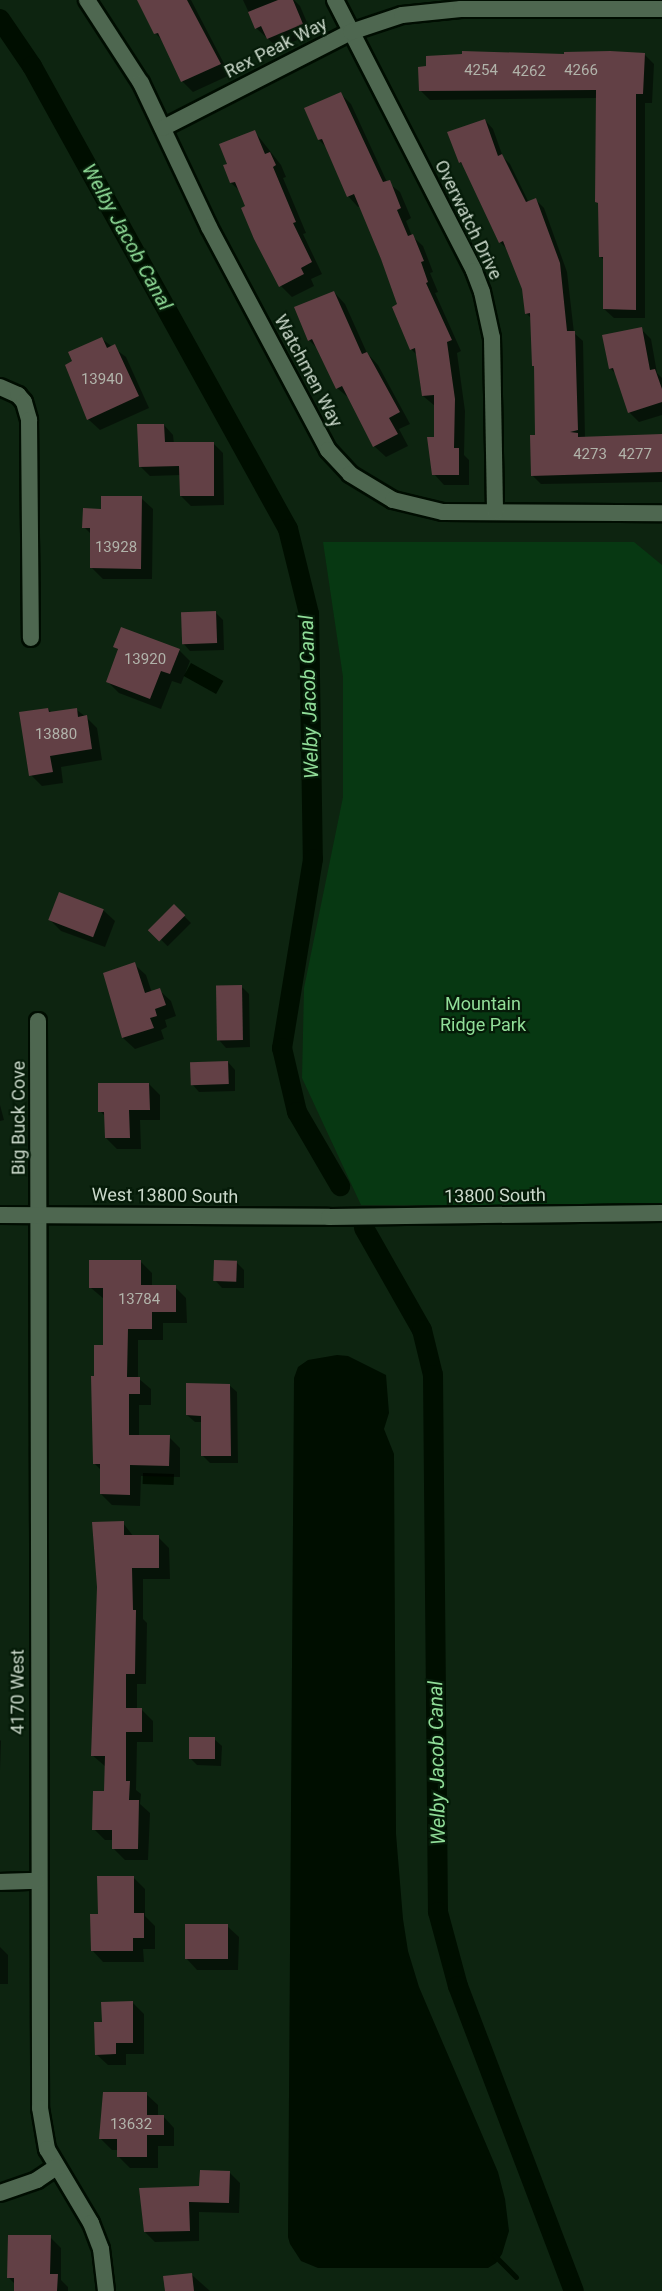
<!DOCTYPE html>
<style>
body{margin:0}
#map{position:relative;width:662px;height:2291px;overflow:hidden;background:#0d2410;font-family:Roboto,sans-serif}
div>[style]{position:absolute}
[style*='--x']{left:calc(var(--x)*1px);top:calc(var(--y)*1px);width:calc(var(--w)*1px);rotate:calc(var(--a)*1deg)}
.green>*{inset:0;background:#073812}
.water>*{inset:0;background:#000e00;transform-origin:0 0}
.shadow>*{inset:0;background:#0007;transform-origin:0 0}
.stream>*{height:5px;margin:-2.5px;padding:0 2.5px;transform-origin:2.5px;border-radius:2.5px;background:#000e00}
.canal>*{height:20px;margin:-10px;padding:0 10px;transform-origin:10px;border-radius:10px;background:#000e00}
.building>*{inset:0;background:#624045;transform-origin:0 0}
.roads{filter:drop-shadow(2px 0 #000d01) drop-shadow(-2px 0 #000d01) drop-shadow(0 2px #000d01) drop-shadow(0 -2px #000d01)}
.minor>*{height:16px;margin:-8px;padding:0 8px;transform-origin:8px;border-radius:8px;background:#4e6750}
.tertiary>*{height:16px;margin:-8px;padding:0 8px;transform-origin:8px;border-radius:8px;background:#4e6750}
span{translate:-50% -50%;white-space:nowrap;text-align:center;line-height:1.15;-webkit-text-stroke:4.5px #051b08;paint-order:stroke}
.number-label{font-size:15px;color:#b1b3aa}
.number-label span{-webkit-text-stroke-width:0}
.street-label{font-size:18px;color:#cbd9cb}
.park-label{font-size:18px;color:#92df99}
.water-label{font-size:20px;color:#90dd98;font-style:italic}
</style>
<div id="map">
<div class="green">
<i style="clip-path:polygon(323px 542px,634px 542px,662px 565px,662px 1205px,361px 1205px,302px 1078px,304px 988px,343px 797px,343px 677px)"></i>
</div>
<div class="water">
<i style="left:191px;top:663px;width:37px;height:15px;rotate:29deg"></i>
<i style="clip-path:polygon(337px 1355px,348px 1356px,386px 1375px,389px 1413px,384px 1429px,394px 1454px,396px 1834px,403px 1919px,408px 1951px,419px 1987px,498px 2172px,505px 2199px,509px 2231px,502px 2254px,496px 2263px,488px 2268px,318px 2268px,301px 2261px,290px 2244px,288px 2237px,294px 1378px,298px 1367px,308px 1360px)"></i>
<i style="left:143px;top:1473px;width:31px;height:11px;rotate:2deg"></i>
</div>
<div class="shadow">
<i style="clip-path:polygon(139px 0,191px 0,230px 75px,193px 92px,182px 81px,164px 42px,156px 34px)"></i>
<i style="clip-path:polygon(243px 0,294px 0,300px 6px,312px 34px,278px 48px,256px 28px)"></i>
<i style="clip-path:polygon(645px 55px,654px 64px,652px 103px,645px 103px,645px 318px,614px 318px,604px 309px,605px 261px,600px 256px,600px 205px,596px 202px,597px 98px,430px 100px,421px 91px,565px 56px)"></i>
<i style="clip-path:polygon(341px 94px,351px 104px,387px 182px,400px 192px,411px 218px,406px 221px,412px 236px,423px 246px,433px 272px,430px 273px,438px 292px,435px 293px,461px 351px,457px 353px,465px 411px,464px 455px,469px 460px,469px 485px,444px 485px,434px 474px,435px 406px,423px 396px,417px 355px,411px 349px,399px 305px,361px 206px,358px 207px,348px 196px,327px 148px,319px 140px)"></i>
<i style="clip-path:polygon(485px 120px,493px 129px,503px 157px,510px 164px,529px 203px,536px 200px,544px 208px,567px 272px,574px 333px,583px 341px,585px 438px,662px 436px,662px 482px,541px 484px,532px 475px,536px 436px,536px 368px,531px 318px,526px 313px,524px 289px,509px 251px,500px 242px,466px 169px,460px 162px)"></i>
<i style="clip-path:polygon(255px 132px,281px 165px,286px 177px,283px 178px,306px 233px,303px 234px,322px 274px,311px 279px,314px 286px,292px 297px,281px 286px,241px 192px,231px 183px,229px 165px)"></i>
<i style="clip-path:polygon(334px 292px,345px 304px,367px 353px,378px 365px,410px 424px,399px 429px,408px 446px,386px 457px,374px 446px,350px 399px,337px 388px,319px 350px,309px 340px)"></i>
<i style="clip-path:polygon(641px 329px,651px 339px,657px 373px,662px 378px,662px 415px,639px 422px,630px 413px,617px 375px,610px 368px)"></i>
<i style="clip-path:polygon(102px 339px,126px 357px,149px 408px,100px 430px,88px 419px)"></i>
<i style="clip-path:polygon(164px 425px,173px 435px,174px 444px,213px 443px,223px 453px,224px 505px,191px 506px,181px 496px,181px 475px,150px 476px,140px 466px)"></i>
<i style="clip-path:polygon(141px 498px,153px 509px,152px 579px,103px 579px,91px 567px,92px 535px,84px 527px,103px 510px)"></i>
<i style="clip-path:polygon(216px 613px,223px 620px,224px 650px,190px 651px,183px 643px)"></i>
<i style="clip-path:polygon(115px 647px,179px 650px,190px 661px,181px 684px,172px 681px,161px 709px,119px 693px,108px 682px,119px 651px)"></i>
<i style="clip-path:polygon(48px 709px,52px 713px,77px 710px,86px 717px,97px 728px,102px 760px,61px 767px,63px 783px,42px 786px,31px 775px)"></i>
<i style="left:174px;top:906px;width:24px;height:33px;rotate:45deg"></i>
<i style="clip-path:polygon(103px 910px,115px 921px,105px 947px,61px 931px,50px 920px)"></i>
<i style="clip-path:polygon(134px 964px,146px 975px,152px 993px,159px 990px,171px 1001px,176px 1016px,165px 1020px,167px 1027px,161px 1030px,164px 1039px,135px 1049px,123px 1038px)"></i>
<i style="clip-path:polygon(242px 987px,249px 994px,250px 1047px,226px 1048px,219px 1040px)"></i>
<i style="clip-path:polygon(228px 1062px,235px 1070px,235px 1091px,199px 1092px,192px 1084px)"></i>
<i style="clip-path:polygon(149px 1084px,160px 1095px,160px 1120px,140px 1120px,141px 1149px,117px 1149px,106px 1138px,106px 1117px,100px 1111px)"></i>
<i style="clip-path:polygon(0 1105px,4px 1120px,0 1121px)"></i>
<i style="clip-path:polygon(140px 1261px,152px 1273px,152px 1287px,175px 1287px,186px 1298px,187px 1323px,163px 1323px,163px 1340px,138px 1340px,138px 1378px,151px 1389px,151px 1405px,139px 1405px,139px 1436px,169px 1437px,180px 1448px,180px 1477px,141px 1476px,140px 1506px,112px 1505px,101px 1494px,101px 1470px,94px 1463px,96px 1378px,104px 1347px,104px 1299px,91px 1288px)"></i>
<i style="clip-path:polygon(236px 1262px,244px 1270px,244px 1288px,222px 1288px,215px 1280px)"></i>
<i style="clip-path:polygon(229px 1385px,237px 1392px,238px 1463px,210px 1463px,202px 1455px,203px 1422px,195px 1422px,187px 1415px)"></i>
<i style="clip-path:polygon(123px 1523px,134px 1537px,158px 1537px,169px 1548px,170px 1579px,143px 1579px,143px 1619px,147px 1623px,146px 1684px,137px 1684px,137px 1710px,142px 1710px,153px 1721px,153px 1742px,137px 1742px,136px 1790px,141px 1794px,140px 1804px,150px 1813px,148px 1860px,125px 1860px,113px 1848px,113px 1840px,105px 1840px,94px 1829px,106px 1793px,106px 1767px,92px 1755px)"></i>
<i style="clip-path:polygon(214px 1739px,222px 1746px,221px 1766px,197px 1765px,190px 1758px)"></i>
<i style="clip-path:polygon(0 1740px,1px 1741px,0 1770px)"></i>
<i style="clip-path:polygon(133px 1877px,145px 1889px,145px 1916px,155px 1926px,155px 1949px,143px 1949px,144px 1962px,103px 1962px,92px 1950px,99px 1915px)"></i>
<i style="clip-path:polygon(227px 1926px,239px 1937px,238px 1970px,197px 1970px,186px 1958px)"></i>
<i style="clip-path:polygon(0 1947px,8px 1955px,8px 1984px,0 1984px)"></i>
<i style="clip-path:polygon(132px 2002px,144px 2014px,144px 2054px,126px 2054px,126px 2065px,108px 2065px,96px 2054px,103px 2023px)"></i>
<i style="clip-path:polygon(146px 2094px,158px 2105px,158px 2116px,163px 2116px,174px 2128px,174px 2146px,158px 2146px,158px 2168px,130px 2168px,119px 2157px,119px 2150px,112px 2150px,100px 2138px)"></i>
<i style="clip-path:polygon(230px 2173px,240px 2183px,239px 2213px,199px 2212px,199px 2241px,155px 2242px,145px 2232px,201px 2188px)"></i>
<i style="clip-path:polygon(50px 2237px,61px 2248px,61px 2280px,68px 2287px,68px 2291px,16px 2291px,16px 2285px,9px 2278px)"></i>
<i style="clip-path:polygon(192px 2275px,210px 2291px,166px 2291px)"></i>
</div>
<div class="stream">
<i style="--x:494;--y:2255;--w:31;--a:45"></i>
</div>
<div class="canal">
<i style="--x:0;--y:19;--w:57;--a:55.8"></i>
<i style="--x:32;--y:66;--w:529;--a:61.06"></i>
<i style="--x:288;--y:529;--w:88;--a:76.1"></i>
<i style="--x:309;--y:614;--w:245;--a:89.1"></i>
<i style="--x:313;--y:859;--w:192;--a:99.3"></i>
<i style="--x:282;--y:1048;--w:66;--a:76.8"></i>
<i style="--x:297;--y:1112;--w:86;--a:59.8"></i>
<i style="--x:364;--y:1228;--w:117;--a:60.4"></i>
<i style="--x:422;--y:1330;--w:46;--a:76.3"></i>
<i style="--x:433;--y:1375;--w:537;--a:89.47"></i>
<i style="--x:438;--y:1912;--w:77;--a:74.9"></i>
<i style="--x:458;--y:1986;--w:326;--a:69.2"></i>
</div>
<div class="building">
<i style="clip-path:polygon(137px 0,187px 0,221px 64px,181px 82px,158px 33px,154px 34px)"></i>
<i style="clip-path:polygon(278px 0,293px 0,303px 24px,267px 39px,261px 26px,255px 29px,248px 12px)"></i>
<i style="clip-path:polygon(462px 51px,564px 54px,564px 52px,610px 51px,645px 53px,643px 94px,636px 94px,636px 310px,603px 309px,603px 257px,599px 257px,598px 203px,595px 202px,596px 90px,419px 91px,418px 67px,426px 66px,426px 56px,462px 54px)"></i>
<i style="clip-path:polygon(341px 92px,383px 182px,390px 180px,401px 208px,397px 210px,408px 236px,413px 234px,424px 261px,421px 262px,428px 282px,426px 283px,452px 340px,447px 342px,455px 399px,454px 448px,459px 448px,459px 475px,432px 475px,427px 437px,434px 437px,434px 395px,422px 396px,415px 348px,410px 350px,392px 307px,397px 304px,381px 259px,354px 194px,347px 197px,322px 139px,318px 140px,304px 108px)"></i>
<i style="clip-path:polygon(485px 119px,498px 156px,502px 154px,526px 202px,536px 198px,560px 263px,567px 331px,575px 331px,578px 430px,570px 432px,578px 433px,578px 437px,662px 434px,662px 472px,531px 476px,530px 435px,535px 435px,534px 366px,532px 366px,530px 313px,525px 314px,522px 289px,503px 241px,499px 243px,461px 162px,459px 163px,447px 132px)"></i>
<i style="clip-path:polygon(255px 130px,265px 154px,270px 152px,276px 165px,273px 167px,296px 222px,293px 223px,312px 262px,301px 268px,304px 274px,279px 287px,254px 239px,241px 208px,245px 206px,235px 182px,230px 183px,223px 165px,227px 164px,219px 144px)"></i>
<i style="clip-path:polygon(334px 291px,362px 354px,367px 352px,400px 412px,389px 418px,398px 434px,373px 447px,342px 386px,336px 389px,312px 339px,308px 341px,294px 307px)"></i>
<i style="clip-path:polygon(642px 327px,650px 370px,655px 369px,662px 389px,662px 402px,628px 413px,613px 368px,609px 369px,602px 335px)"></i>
<i style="clip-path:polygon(102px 337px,107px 348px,115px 344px,139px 396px,87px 420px,65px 365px,72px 361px,68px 352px)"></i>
<i style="clip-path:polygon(137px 424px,164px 424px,165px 442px,214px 442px,214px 496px,180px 496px,179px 466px,139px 467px)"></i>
<i style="clip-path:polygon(101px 496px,142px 496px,141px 569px,90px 568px,90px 528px,82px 528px,83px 508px,101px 509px)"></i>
<i style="left:216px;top:611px;width:32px;height:35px;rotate:88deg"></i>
<i style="clip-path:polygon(121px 627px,180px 649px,170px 674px,161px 671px,150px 699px,106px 682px,118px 649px,113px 647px)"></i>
<i style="clip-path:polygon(48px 708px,49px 712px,77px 708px,78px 717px,87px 715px,92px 749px,50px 756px,53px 772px,29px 776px,19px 712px)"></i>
<i style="left:59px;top:892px;width:48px;height:30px;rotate:21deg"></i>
<i style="left:174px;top:904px;width:16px;height:37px;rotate:45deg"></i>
<i style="clip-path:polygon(135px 962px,145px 993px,160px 988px,166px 1005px,155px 1009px,157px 1016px,150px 1018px,154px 1028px,122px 1038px,103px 973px)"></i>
<i style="left:242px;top:985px;width:55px;height:26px;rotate:89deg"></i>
<i style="left:228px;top:1061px;width:23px;height:38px;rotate:88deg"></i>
<i style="clip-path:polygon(98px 1083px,149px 1083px,150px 1110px,129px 1110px,130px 1138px,105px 1138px,104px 1112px,98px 1112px)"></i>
<i style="clip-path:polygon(89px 1260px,141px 1260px,141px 1285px,176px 1285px,176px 1312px,152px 1312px,152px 1329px,128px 1329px,127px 1377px,140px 1377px,140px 1394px,129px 1394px,129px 1435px,170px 1435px,169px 1466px,130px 1465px,130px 1495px,100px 1494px,100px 1464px,93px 1464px,91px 1376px,94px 1376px,94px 1345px,103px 1345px,103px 1288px,89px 1288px)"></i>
<i style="left:214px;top:1260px;width:23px;height:21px;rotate:2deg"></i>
<i style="clip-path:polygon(186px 1383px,230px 1384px,231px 1456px,201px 1456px,201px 1416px,186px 1415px)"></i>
<i style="clip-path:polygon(124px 1521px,124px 1535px,159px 1535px,159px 1568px,132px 1568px,133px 1610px,136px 1610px,135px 1674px,126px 1674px,126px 1708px,142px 1708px,142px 1732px,126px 1732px,126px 1781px,130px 1781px,129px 1800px,139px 1800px,138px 1849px,112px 1849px,112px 1830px,92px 1830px,93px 1791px,104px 1791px,105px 1756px,91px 1756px,97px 1587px,92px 1522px)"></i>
<i style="left:189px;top:1737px;width:26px;height:22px"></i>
<i style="clip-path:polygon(97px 1876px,134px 1876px,134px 1913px,144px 1913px,144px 1938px,133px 1938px,133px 1951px,91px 1951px,90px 1914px,98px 1914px)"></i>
<i style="left:185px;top:1924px;width:43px;height:35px"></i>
<i style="clip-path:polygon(133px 2001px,133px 2043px,116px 2043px,116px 2054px,95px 2055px,94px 2022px,102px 2022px,101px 2002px)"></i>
<i style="clip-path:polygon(103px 2092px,147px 2092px,147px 2115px,164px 2115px,164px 2135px,147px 2135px,147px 2157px,117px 2157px,117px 2139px,99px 2139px)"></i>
<i style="clip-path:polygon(200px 2170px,230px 2171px,229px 2203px,189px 2202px,190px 2231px,144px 2232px,139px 2188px,199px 2186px)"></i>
<i style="clip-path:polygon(8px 2235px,51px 2235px,50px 2274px,58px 2274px,57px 2291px,14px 2291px,14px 2278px,7px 2278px)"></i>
<i style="clip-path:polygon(192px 2273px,194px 2291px,165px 2291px,163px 2276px)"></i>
</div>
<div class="roads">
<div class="minor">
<i style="--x:87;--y:0;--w:99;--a:57"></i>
<i style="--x:141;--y:83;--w:159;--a:64.7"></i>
<i style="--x:209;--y:227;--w:253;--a:61.9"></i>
<i style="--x:328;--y:450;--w:33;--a:47"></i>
<i style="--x:350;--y:474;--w:50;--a:31.2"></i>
<i style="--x:393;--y:500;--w:51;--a:13.5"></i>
<i style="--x:443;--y:512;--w:219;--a:0.3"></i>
<i style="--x:335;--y:0;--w:305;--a:62.8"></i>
<i style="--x:474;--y:271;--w:22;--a:69"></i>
<i style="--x:482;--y:292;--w:47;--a:77.7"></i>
<i style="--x:492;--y:338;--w:174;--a:89"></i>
<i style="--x:163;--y:128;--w:211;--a:-27.1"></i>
<i style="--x:351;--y:32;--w:54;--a:-18.4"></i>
<i style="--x:402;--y:15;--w:59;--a:-5.8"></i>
<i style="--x:461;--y:9;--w:201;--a:0"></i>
<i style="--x:0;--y:387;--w:20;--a:24"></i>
<i style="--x:18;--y:395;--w:9;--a:49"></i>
<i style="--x:24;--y:402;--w:19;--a:74"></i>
<i style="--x:29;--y:420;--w:218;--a:89.5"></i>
<i style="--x:38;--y:1021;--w:1087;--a:89.89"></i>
<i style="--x:40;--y:2108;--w:42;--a:80.3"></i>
<i style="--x:47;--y:2149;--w:86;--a:59.3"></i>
<i style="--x:91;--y:2223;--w:28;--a:69"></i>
<i style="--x:101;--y:2249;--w:42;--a:83.2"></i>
<i style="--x:0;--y:1882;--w:37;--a:-2"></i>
<i style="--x:0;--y:2193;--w:39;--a:-19"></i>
<i style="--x:37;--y:2180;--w:23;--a:-34"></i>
</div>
<div class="tertiary">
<i style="--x:0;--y:1215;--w:329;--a:0.3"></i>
<i style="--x:329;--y:1217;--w:333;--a:-0.7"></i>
</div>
</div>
<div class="number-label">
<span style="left:481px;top:71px">4254</span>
<span style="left:581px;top:71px">4266</span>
<span style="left:529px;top:72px">4262</span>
<span style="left:102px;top:380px">13940</span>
<span style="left:590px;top:455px">4273</span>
<span style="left:635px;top:455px">4277</span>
<span style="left:116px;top:548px">13928</span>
<span style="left:145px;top:660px">13920</span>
<span style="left:56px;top:735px">13880</span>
<span style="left:139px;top:1300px">13784</span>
<span style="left:131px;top:2125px">13632</span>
</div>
<div class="street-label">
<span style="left:276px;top:48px;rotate:-27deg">Rex Peak Way</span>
<span style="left:468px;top:220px;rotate:64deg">Overwatch Drive</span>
<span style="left:308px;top:371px;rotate:62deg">Watchmen Way</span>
<span style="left:19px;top:1118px;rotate:-90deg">Big Buck Cove</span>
<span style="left:165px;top:1196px;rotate:1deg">West 13800 South</span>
<span style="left:495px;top:1196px;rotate:-1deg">13800 South</span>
<span style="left:18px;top:1692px;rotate:-90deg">4170 West</span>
</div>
<div class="park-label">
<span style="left:483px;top:1015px">Mountain<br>Ridge Park</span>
</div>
<div class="water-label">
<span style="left:127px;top:237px;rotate:61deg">Welby Jacob Canal</span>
<span style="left:309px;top:697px;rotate:-92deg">Welby Jacob Canal</span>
<span style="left:437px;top:1763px;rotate:-91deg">Welby Jacob Canal</span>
</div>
</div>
